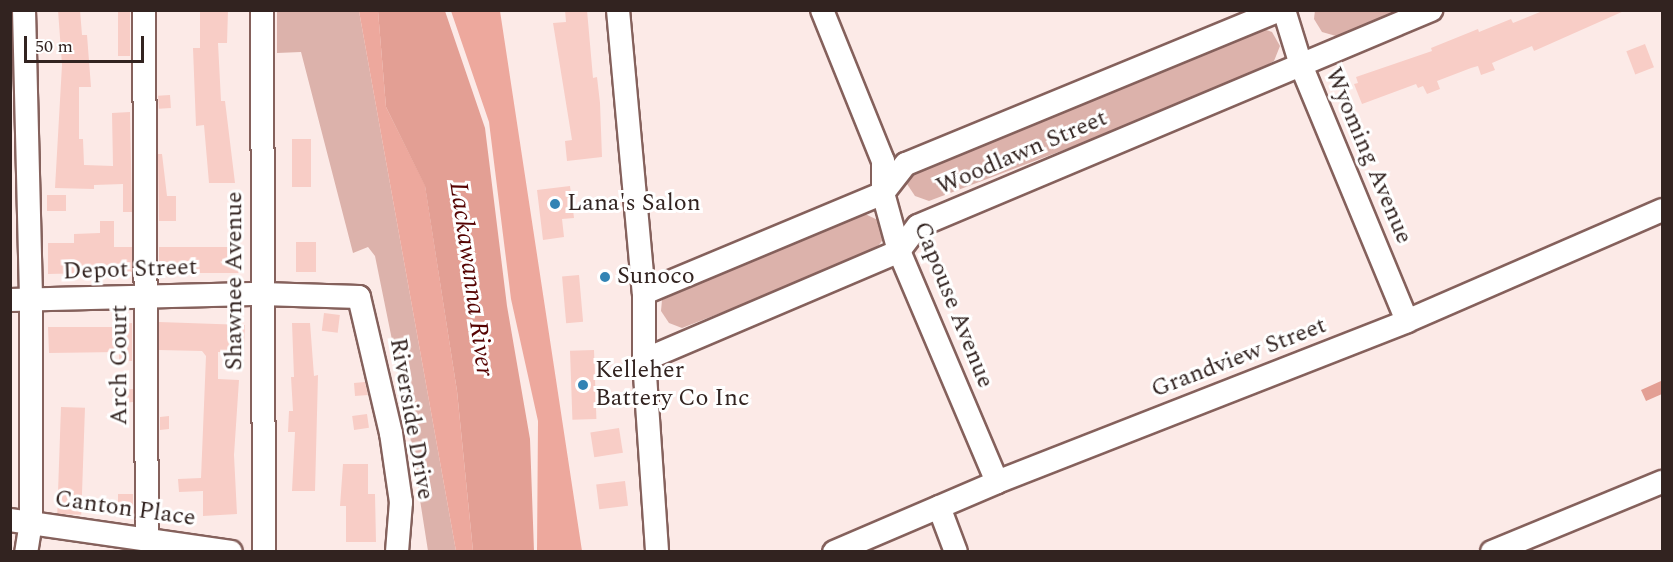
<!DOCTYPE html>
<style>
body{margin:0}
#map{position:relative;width:1673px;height:562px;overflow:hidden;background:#fceae7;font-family:Spectral,serif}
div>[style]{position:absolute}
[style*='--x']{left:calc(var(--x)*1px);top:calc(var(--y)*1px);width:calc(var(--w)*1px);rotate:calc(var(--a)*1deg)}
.green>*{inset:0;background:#dcb2ab}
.forest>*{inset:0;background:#eda89d}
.water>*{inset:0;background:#e39f94}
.building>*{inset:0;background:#f8cdc6;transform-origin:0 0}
.roads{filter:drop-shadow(2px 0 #85615c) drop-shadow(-2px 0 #85615c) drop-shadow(0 2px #85615c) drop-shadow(0 -2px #85615c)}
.minor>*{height:22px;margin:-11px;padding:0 11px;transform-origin:11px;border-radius:11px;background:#fff}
.dots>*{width:16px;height:16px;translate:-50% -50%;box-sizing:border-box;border:3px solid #fff;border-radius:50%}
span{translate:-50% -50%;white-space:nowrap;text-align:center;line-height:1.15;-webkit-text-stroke:6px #fff;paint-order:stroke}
.street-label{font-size:24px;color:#322320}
.poi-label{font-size:24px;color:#322320}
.left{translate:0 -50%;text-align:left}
.water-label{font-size:26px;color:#550302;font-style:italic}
.frame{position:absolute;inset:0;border:12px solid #322320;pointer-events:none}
.scale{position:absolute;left:24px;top:36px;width:120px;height:27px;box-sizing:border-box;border:3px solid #322320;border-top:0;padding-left:8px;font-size:18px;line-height:21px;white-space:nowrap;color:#322320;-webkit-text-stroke:4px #fff;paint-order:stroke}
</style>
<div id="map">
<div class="green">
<i style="clip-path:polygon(1315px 10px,1400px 10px,1400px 11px,1336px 36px,1322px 32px,1314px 19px)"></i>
<i style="clip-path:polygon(277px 11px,359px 11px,456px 551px,428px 551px,405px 404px,375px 256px,368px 247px,353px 253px,301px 52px,277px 53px)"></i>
<i style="clip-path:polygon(1258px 27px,1272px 32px,1280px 46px,1274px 61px,1258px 70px,1143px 120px,929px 201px,915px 196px,907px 184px,908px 173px)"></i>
<i style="clip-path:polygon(863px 213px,882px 222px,884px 238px,879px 245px,846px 264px,682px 328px,669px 323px,661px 311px,662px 300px)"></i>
</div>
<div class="forest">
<i style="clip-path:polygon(359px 11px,378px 11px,386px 107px,425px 185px,457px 391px,473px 551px,456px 551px)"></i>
<i style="clip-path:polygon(451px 11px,500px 11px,582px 551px,537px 551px,538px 421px,511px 299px,489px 122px)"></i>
</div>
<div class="water">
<i style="clip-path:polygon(378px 11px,445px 11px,485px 128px,507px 306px,530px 439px,534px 551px,473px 551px,457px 391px,425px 186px,386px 107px)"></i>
<i style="clip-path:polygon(1661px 381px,1662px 394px,1646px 401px,1641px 390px)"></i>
</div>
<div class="building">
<i style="clip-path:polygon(58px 10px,80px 10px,82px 35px,87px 35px,91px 87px,79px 87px,79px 139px,83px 139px,84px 165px,113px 166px,112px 113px,130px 112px,132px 212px,123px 212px,123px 184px,94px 185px,94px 189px,55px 188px,62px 65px)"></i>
<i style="left:118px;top:10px;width:12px;height:46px"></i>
<i style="clip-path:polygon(200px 10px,228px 10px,227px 43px,218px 43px,221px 101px,225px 101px,235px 183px,209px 183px,204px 125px,196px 126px,193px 48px,200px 48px)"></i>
<i style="clip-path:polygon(565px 10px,587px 10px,593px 78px,597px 77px,600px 103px,602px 157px,567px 161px,565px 141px,572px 140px,553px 23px,566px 22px)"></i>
<i style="clip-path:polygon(1545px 10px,1624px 11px,1534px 51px,1532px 46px,1492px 63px,1495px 70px,1481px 75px,1478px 66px,1471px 68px,1437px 81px,1440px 89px,1427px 94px,1423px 86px,1418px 88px,1416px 84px,1362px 104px,1354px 84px,1358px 83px,1356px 77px,1432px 51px,1431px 48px,1478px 29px,1479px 32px,1511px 19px,1513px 23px)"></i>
<i style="left:1645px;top:44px;width:25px;height:20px;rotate:69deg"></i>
<i style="left:170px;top:95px;width:13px;height:12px;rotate:86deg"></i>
<i style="left:292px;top:139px;width:19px;height:48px"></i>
<i style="clip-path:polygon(158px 154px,162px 154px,167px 196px,176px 196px,176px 221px,159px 221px)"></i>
<i style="clip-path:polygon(570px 186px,574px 218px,562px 219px,564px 237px,543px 240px,537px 190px)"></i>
<i style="left:47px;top:195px;width:19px;height:16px"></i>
<i style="clip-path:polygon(100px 221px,114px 221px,114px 247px,132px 247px,132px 272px,48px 274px,48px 243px,74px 243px,74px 234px,100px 233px)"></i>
<i style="left:296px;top:242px;width:20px;height:30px"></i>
<i style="left:159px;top:247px;width:83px;height:26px"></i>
<i style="left:579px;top:275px;width:47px;height:17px;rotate:85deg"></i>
<i style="left:324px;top:313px;width:16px;height:18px;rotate:7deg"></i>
<i style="clip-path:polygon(159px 322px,245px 325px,244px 353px,218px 352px,218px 379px,239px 380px,234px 455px,237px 514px,203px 516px,203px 491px,179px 492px,178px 479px,201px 478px,206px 356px,202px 351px,159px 350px)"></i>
<i style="clip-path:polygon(132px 323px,132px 361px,119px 361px,119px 352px,49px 353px,48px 327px,119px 327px,119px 324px)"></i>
<i style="clip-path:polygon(292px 323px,310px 323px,314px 376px,318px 375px,315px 491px,292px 491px,295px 432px,288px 432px,289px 411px,293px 411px,291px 377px,294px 377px)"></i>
<i style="left:594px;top:350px;width:69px;height:24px;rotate:88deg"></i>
<i style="clip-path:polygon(365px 382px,368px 395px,355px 396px,354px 383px)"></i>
<i style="clip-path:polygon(133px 389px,133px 402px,122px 403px,122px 390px)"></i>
<i style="left:61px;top:407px;width:24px;height:107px;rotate:2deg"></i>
<i style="left:367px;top:414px;width:14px;height:15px;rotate:82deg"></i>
<i style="clip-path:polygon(169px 416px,169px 429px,160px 430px,160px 417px)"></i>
<i style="left:619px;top:428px;width:25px;height:29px;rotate:81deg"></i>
<i style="clip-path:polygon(343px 464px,368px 464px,368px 494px,375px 494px,376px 542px,346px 542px,346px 506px,340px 506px)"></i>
<i style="left:625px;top:481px;width:25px;height:29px;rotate:83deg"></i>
<i style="left:118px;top:494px;width:15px;height:17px"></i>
</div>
<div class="roads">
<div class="minor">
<i style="--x:24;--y:10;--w:290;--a:88.6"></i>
<i style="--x:31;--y:300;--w:222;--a:90"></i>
<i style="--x:31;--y:522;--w:30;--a:99"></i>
<i style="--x:144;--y:10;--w:530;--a:89.68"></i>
<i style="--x:262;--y:10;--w:542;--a:89.79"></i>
<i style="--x:618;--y:10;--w:284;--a:84.8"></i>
<i style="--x:644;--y:293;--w:67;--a:90"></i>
<i style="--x:644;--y:360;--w:192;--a:86.1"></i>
<i style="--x:822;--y:10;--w:163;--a:68"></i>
<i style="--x:883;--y:161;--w:32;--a:90"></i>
<i style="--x:883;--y:193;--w:60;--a:74.6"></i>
<i style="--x:899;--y:251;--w:251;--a:67"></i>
<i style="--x:1284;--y:10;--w:58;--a:72.8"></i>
<i style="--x:1301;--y:65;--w:277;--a:67.5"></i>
<i style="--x:644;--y:293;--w:259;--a:-22.7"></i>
<i style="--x:883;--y:193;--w:37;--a:-52"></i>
<i style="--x:906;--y:164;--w:404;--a:-22.4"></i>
<i style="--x:10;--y:300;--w:252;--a:-1.4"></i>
<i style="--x:262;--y:294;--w:97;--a:1.8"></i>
<i style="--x:359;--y:297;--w:140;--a:76.8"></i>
<i style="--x:391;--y:433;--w:70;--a:81.8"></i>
<i style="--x:401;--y:502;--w:50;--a:94.6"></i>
<i style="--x:644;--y:360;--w:277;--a:-23.1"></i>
<i style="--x:899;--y:251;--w:31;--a:-53"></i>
<i style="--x:918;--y:226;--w:557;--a:-22.83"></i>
<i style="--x:939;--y:507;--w:48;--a:69.3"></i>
<i style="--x:10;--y:520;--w:223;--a:8.2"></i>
<i style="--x:834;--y:552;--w:177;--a:-23.2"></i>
<i style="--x:997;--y:482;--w:440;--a:-21.4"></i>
<i style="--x:1407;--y:321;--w:278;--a:-23.5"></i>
<i style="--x:1492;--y:552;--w:184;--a:-22.4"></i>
</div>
</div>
<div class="dots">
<i style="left:555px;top:204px;background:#3283b4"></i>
<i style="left:605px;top:277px;background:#3283b4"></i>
<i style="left:583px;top:385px;background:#3283b4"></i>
</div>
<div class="street-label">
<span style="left:1022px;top:153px;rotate:-23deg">Woodlawn Street</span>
<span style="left:1368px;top:156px;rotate:67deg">Wyoming Avenue</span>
<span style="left:130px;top:270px;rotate:-2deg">Depot Street</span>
<span style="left:235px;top:281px;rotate:-90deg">Shawnee Avenue</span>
<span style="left:953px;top:305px;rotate:68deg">Capouse Avenue</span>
<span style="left:1239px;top:358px;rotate:-21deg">Grandview Street</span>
<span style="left:120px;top:365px;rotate:-90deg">Arch Court</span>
<span style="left:411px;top:419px;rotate:80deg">Riverside Drive</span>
<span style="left:125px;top:509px;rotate:8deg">Canton Place</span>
</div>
<div class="poi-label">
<span class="left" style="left:567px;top:204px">Lana's Salon</span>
<span class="left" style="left:617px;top:277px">Sunoco</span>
<span class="left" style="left:595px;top:385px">Kelleher<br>Battery Co Inc</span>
</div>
<div class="water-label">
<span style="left:471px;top:279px;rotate:82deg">Lackawanna River</span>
</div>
<div class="frame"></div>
<div class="scale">50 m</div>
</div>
